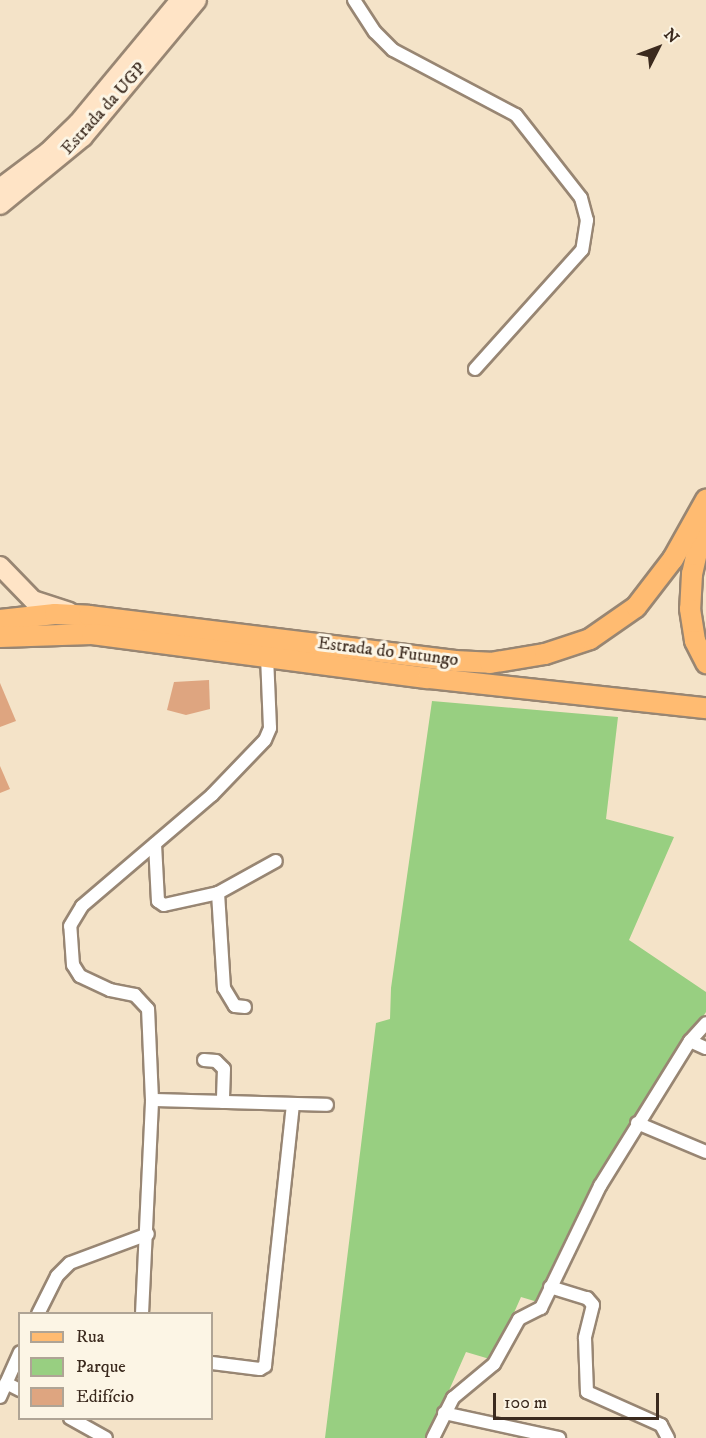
<!DOCTYPE html>
<meta charset="utf-8">
<style>
body{margin:0}
#map{position:relative;width:706px;height:1438px;overflow:hidden;background:#f4e3c8;font-family:"IM FELL DW Pica",serif}
div>[style]{position:absolute}
[style*='--x']{left:calc(var(--x)*1px);top:calc(var(--y)*1px);width:calc(var(--w)*1px);rotate:calc(var(--a)*1deg)}
.green>*{inset:0;background:#98cf81}
.building>*{inset:0;background:#dea580}
.roads{filter:drop-shadow(2px 0 #988673) drop-shadow(-2px 0 #988673) drop-shadow(0 2px #988673) drop-shadow(0 -2px #988673)}
.street>*{height:12px;margin:-6px;padding:0 6px;transform-origin:6px;border-radius:6px;background:#fff}
.secondary>*{height:18px;margin:-9px;padding:0 9px;transform-origin:9px;border-radius:9px;background:#ffe4c6}
.primary>*{height:20px;margin:-10px;padding:0 10px;transform-origin:10px;border-radius:10px;background:#ffbb71}
span{translate:-50% -50%;white-space:nowrap;text-align:center;line-height:1.15;-webkit-text-stroke:6px #fcf5e5;paint-order:stroke}
.street-label{font-size:18px;color:#3b2a1e}
.legend{position:absolute;left:18px;top:1312px;width:195px;height:108px;box-sizing:border-box;background:#fcf5e5;border:2px solid #afa495;margin:0;padding:8px 10px;list-style:none;font-size:18px;color:#3b2a1e}
.legend li{display:flex;align-items:center;gap:12px;height:30px}
.legend b{width:30px;border:2px solid #afa495}
.north{position:absolute;left:628px;top:18px;width:60px;height:60px;-webkit-text-stroke:4px #fcf5e5;paint-order:stroke;rotate:48deg;font-size:16px;font-weight:700;line-height:24px;text-align:center;color:#3b2a1e}
.north::after{content:'';display:block;margin:auto;width:21px;height:27px;background:#3b2a1e;clip-path:polygon(50% 0,100% 100%,50% 72%,0 100%)}
.scale{position:absolute;left:493px;top:1393px;width:166px;height:27px;box-sizing:border-box;border:3px solid #3b2a1e;border-top:0;padding-left:8px;font-size:18px;line-height:21px;white-space:nowrap;color:#3b2a1e;-webkit-text-stroke:4px #fcf5e5;paint-order:stroke}
</style>
<div id="map">
<div class="green">
<i style="clip-path:polygon(432px 701px,618px 717px,606px 819px,674px 837px,629px 940px,706px 992px,706px 1012px,590px 1192px,541px 1303px,521px 1297px,493px 1360px,466px 1352px,428px 1438px,325px 1438px,376px 1023px,390px 1019px,391px 988px)"></i>
</div>
<div class="building">
<i style="clip-path:polygon(209px 680px,210px 709px,186px 715px,167px 710px,174px 682px)"></i>
<i style="clip-path:polygon(0 683px,16px 721px,0 727px)"></i>
<i style="clip-path:polygon(0 766px,10px 789px,0 793px)"></i>
</div>
<div class="roads">
<div class="street">
<i style="--x:354;--y:0;--w:38;--a:57"></i>
<i style="--x:375;--y:32;--w:25;--a:45"></i>
<i style="--x:393;--y:50;--w:139;--a:27.9"></i>
<i style="--x:516;--y:115;--w:105;--a:51.9"></i>
<i style="--x:581;--y:198;--w:23;--a:75"></i>
<i style="--x:587;--y:220;--w:30;--a:99"></i>
<i style="--x:582;--y:250;--w:160;--a:132"></i>
<i style="--x:155;--y:844;--w:57;--a:87"></i>
<i style="--x:158;--y:901;--w:7;--a:34"></i>
<i style="--x:164;--y:905;--w:55;--a:-12.5"></i>
<i style="--x:218;--y:893;--w:66;--a:-28.9"></i>
<i style="--x:218;--y:893;--w:95;--a:86.4"></i>
<i style="--x:224;--y:988;--w:21;--a:59"></i>
<i style="--x:235;--y:1006;--w:10;--a:6"></i>
<i style="--x:690;--y:1041;--w:17;--a:24"></i>
<i style="--x:204;--y:1060;--w:12;--a:5"></i>
<i style="--x:216;--y:1061;--w:11;--a:45"></i>
<i style="--x:224;--y:1069;--w:33;--a:92"></i>
<i style="--x:152;--y:1100;--w:175;--a:1.6"></i>
<i style="--x:637;--y:1123;--w:75;--a:22.8"></i>
<i style="--x:550;--y:1287;--w:39;--a:17"></i>
<i style="--x:587;--y:1298;--w:9;--a:49"></i>
<i style="--x:593;--y:1305;--w:34;--a:104"></i>
<i style="--x:585;--y:1338;--w:54;--a:87.9"></i>
<i style="--x:587;--y:1392;--w:81;--a:24"></i>
<i style="--x:661;--y:1425;--w:15;--a:62"></i>
<i style="--x:38;--y:1314;--w:42;--a:-63.4"></i>
<i style="--x:57;--y:1276;--w:18;--a:-45"></i>
<i style="--x:70;--y:1263;--w:83;--a:-20.4"></i>
<i style="--x:142;--y:1314;--w:214;--a:-87.3"></i>
<i style="--x:152;--y:1100;--w:91;--a:-92.5"></i>
<i style="--x:148;--y:1009;--w:19;--a:-133"></i>
<i style="--x:135;--y:995;--w:25;--a:-169"></i>
<i style="--x:110;--y:990;--w:33;--a:-155"></i>
<i style="--x:80;--y:976;--w:13;--a:-122"></i>
<i style="--x:73;--y:965;--w:39;--a:-94"></i>
<i style="--x:70;--y:926;--w:23;--a:-59"></i>
<i style="--x:82;--y:906;--w:171;--a:-40.5"></i>
<i style="--x:212;--y:795;--w:76;--a:-46.1"></i>
<i style="--x:265;--y:740;--w:13;--a:-67"></i>
<i style="--x:270;--y:728;--w:72;--a:-92.4"></i>
<i style="--x:212;--y:1363;--w:48;--a:7.1"></i>
<i style="--x:260;--y:1369;--w:6;--a:-31"></i>
<i style="--x:265;--y:1366;--w:263;--a:-83.9"></i>
<i style="--x:6;--y:1383;--w:16;--a:27"></i>
<i style="--x:0;--y:1397;--w:49;--a:-66"></i>
<i style="--x:444;--y:1413;--w:118;--a:12.3"></i>
<i style="--x:70;--y:1418;--w:41;--a:29.1"></i>
<i style="--x:433;--y:1438;--w:45;--a:-63.4"></i>
<i style="--x:453;--y:1398;--w:53;--a:-39.7"></i>
<i style="--x:494;--y:1364;--w:51;--a:-60.9"></i>
<i style="--x:519;--y:1319;--w:25;--a:-27"></i>
<i style="--x:541;--y:1308;--w:136;--a:-64.2"></i>
<i style="--x:600;--y:1186;--w:171;--a:-58.2"></i>
<i style="--x:690;--y:1041;--w:24;--a:-48"></i>
</div>
<div class="secondary">
<i style="--x:0;--y:188;--w:60;--a:-36.9"></i>
<i style="--x:48;--y:152;--w:42;--a:-44"></i>
<i style="--x:78;--y:123;--w:160;--a:-50.3"></i>
<i style="--x:0;--y:205;--w:107;--a:-39.3"></i>
<i style="--x:83;--y:137;--w:178;--a:-50.2"></i>
<i style="--x:0;--y:566;--w:47;--a:45.9"></i>
<i style="--x:33;--y:600;--w:38;--a:18"></i>
</div>
<div class="primary">
<i style="--x:706;--y:513;--w:63;--a:102.9"></i>
<i style="--x:692;--y:574;--w:35;--a:93"></i>
<i style="--x:690;--y:609;--w:32;--a:81"></i>
<i style="--x:695;--y:641;--w:25;--a:63"></i>
<i style="--x:0;--y:620;--w:55;--a:-6.2"></i>
<i style="--x:55;--y:614;--w:34;--a:3"></i>
<i style="--x:89;--y:616;--w:369;--a:7"></i>
<i style="--x:455;--y:661;--w:35;--a:3"></i>
<i style="--x:490;--y:663;--w:56;--a:-9.3"></i>
<i style="--x:545;--y:654;--w:47;--a:-18.4"></i>
<i style="--x:590;--y:639;--w:56;--a:-34.8"></i>
<i style="--x:636;--y:607;--w:61;--a:-52.4"></i>
<i style="--x:673;--y:559;--w:68;--a:-60.8"></i>
<i style="--x:0;--y:637;--w:92;--a:-1.9"></i>
<i style="--x:92;--y:634;--w:339;--a:7.5"></i>
<i style="--x:428;--y:678;--w:280;--a:6.2"></i>
</div>
</div>
<div class="street-label">
<span style="left:104px;top:109px;rotate:-48deg">Estrada da UGP</span>
<span style="left:388px;top:652px;rotate:7deg">Estrada do Futungo</span>
</div>
<ul class="legend">
<li><b style="height:8px;background:#ffbb71"></b>Rua</li>
<li><b style="height:16px;background:#98cf81"></b>Parque</li>
<li><b style="height:16px;background:#dea580"></b>Edifício</li>
</ul>
<div class="north">N</div>
<div class="scale">100 m</div>
</div>
